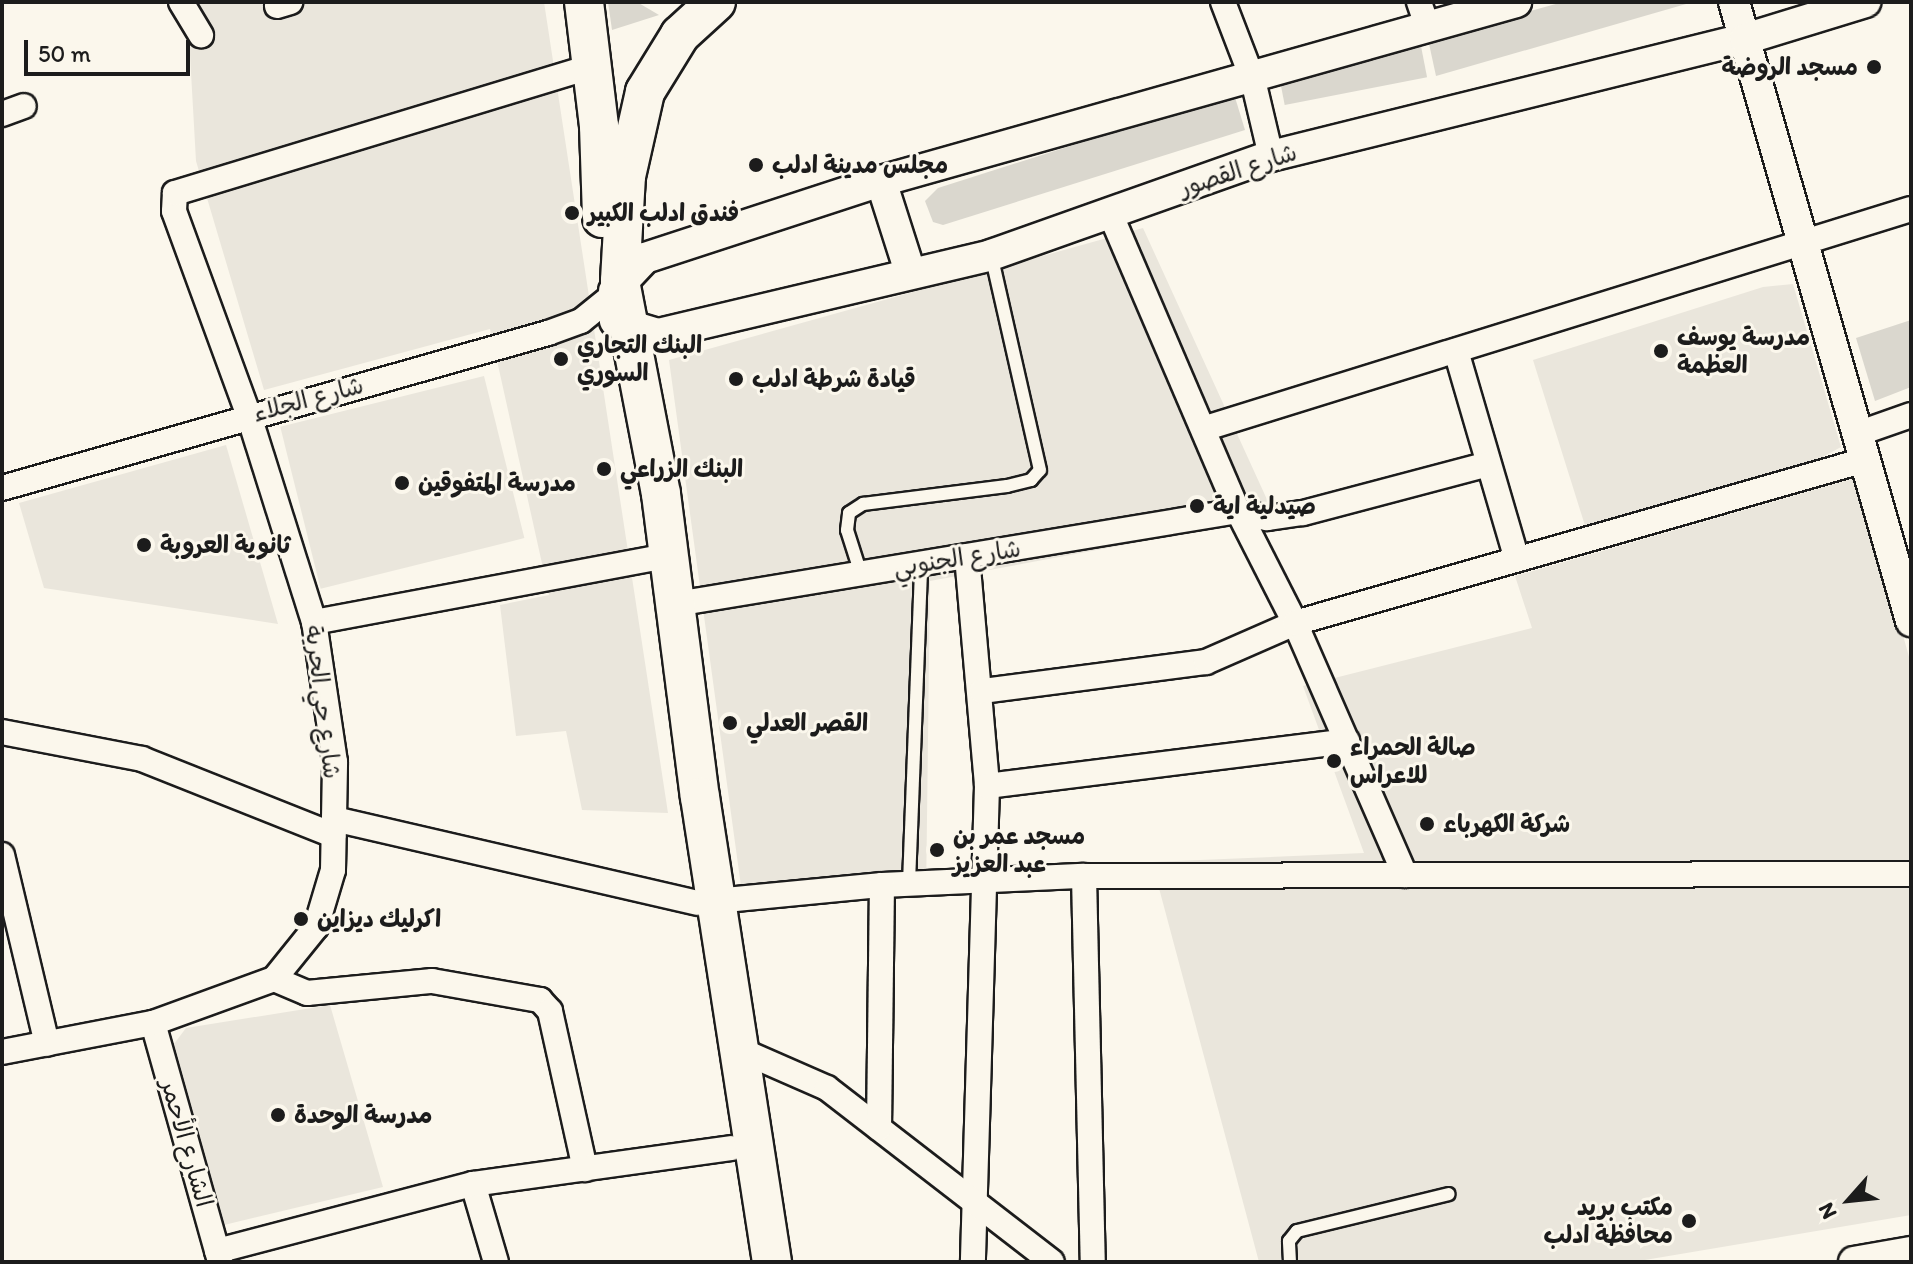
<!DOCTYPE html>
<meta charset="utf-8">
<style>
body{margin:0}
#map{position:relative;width:1913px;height:1264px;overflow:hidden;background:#fbf7ec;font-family:Itim,"Playpen Sans Arabic",sans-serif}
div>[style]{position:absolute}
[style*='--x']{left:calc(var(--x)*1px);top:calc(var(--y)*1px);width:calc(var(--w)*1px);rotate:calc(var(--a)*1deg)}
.built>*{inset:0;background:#eae6dc;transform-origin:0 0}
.green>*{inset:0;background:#dad7ce;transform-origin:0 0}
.roads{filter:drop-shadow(2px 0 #1c1c1c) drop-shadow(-2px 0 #1c1c1c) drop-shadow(0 2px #1c1c1c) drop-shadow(0 -2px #1c1c1c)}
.service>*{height:12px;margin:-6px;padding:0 6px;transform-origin:6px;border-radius:6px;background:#fbf7ec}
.minor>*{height:24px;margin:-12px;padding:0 12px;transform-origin:12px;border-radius:12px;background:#fbf7ec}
.tertiary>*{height:30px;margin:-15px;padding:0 15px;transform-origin:15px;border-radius:15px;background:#fbf7ec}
.primary>*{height:38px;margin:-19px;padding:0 19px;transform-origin:19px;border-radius:19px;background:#fbf7ec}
.dots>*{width:22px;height:22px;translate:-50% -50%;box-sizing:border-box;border:4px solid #fbf7ec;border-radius:50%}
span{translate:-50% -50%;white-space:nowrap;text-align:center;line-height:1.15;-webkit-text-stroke:6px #fbf7ec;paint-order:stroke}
.poi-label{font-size:24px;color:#1c1c1c;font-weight:700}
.right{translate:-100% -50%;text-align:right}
.left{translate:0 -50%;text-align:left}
.street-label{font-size:24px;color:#1c1c1c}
.frame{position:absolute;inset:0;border:4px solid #1c1c1c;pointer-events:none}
.north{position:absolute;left:1809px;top:1160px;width:80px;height:80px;-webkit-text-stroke:6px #fbf7ec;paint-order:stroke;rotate:243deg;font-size:22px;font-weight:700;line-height:32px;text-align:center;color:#1c1c1c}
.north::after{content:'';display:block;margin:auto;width:28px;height:36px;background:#1c1c1c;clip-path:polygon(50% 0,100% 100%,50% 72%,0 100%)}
.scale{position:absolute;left:24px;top:40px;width:166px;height:36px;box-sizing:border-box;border:4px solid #1c1c1c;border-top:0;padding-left:10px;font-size:24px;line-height:28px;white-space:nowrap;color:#1c1c1c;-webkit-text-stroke:6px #fbf7ec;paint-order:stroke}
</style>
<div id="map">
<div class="built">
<i style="clip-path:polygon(187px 2px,544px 2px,668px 813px,582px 810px,566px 731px,516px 736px,500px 605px,549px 595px,490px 329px,264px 390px,196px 161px)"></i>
<i style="clip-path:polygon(1143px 228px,1275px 517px,930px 581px,926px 898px,743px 901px,669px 360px)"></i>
<i style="clip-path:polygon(1793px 284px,1841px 447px,1806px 466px,1587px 532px,1533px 360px,1763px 287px)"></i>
<i style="left:484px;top:376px;width:167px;height:210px;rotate:76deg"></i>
<i style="clip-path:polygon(226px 445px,278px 624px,44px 588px,19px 503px)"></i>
<i style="clip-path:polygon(1859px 477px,1911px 664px,1911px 1215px,1633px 1262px,1259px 1262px,1152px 862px,1364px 853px,1303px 686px,1532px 628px,1515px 576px)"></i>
<i style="clip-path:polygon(330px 1005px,383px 1187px,224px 1225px,174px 1044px,186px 1028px)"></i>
</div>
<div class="green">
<i style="clip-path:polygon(608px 2px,637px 2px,659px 15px,612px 30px)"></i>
<i style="clip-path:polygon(1563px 2px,1693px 2px,1436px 76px,1428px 39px)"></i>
<i style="left:1420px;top:41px;width:37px;height:145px;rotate:79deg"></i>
<i style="clip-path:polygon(1234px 94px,1245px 130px,943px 225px,933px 222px,925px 201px,938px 188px)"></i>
<i style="clip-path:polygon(1911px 320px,1911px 387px,1875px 401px,1856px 338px)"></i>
</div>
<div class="roads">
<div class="service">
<i style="--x:861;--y:574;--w:46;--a:-107.7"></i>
<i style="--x:847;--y:530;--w:17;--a:-83"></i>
<i style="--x:849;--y:513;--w:17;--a:-33"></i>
<i style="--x:863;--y:504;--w:145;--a:-7.1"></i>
<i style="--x:1007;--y:486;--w:25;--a:-14"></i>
<i style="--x:1031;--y:480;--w:13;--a:-48"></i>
<i style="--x:1040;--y:470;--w:221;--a:-102.8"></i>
<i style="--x:909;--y:883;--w:319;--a:-87.8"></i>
<i style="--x:1290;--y:1262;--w:21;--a:-93"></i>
<i style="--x:1289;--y:1241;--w:13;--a:-51"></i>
<i style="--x:1297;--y:1231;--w:156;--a:-13.7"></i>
</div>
<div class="minor">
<i style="--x:181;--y:2;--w:39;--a:59"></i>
<i style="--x:1223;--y:2;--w:84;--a:69"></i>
<i style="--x:1253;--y:80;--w:78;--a:76.7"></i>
<i style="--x:1419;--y:2;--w:28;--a:71"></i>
<i style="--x:277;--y:6;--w:14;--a:-17"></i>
<i style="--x:2;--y:114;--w:23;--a:-20"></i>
<i style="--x:1110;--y:213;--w:324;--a:66.8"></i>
<i style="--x:1238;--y:511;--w:126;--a:63"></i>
<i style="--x:1295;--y:623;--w:275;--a:66.4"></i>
<i style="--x:1456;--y:351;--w:217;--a:73.7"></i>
<i style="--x:1206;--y:428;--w:738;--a:-17.26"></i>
<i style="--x:1857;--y:434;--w:57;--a:-19.4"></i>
<i style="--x:2;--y:488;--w:568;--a:-15.85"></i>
<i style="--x:548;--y:333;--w:35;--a:-20"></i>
<i style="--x:581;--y:321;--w:35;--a:-39"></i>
<i style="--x:967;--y:556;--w:231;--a:85"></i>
<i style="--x:987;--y:786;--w:476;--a:91.7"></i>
<i style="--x:676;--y:604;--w:570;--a:-9.4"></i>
<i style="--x:1238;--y:511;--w:30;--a:14"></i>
<i style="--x:1267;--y:518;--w:36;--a:-8"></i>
<i style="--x:1303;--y:513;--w:191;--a:-14.8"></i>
<i style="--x:314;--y:622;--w:348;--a:-10.6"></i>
<i style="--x:982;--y:691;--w:226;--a:-7.4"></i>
<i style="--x:1206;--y:662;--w:97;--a:-23.7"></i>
<i style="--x:1295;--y:623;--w:593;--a:-15.96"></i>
<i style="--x:2;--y:732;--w:143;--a:10.9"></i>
<i style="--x:142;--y:759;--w:206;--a:21.7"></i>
<i style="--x:987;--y:786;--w:363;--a:-7.1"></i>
<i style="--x:334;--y:819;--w:373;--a:13"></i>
<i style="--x:2;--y:855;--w:194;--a:76.6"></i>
<i style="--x:1084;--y:876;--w:386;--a:88.7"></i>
<i style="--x:715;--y:901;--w:168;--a:-5.5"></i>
<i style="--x:882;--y:885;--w:202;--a:-2.6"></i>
<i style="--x:1084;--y:876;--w:827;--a:-0.14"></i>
<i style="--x:274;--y:979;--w:36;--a:23"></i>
<i style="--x:307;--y:993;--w:126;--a:-5.5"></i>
<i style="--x:432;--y:981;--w:110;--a:10"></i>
<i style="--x:540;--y:1000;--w:15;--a:48"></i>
<i style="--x:550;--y:1011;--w:162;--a:77.5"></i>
<i style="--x:153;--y:1023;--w:248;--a:74.3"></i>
<i style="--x:738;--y:1049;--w:97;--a:23.7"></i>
<i style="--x:827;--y:1088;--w:284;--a:37.7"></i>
<i style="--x:2;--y:1052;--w:154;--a:-10.9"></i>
<i style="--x:153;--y:1023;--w:129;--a:-20"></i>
<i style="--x:274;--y:979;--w:67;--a:-51.1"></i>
<i style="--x:316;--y:927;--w:59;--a:-73.4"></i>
<i style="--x:333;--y:870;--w:108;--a:-88.9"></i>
<i style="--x:335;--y:762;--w:142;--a:-98.5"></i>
<i style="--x:314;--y:622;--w:216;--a:-107.5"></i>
<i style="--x:249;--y:416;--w:218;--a:-110.1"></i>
<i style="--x:174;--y:211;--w:18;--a:-87"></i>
<i style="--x:175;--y:193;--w:433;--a:-16.9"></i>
<i style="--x:879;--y:1128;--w:243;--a:-89.3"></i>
<i style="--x:473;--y:1184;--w:81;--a:73.6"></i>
<i style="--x:217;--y:1251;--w:265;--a:-14.7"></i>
<i style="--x:473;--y:1184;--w:261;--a:-7.9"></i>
</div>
<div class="tertiary">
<i style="--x:1734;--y:2;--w:644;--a:74.04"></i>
<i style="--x:881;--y:181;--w:96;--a:72.3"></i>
<i style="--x:614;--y:291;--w:45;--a:-46.8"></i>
<i style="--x:645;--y:258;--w:248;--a:-18.1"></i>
<i style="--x:881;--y:181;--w:660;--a:-15.74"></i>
<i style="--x:615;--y:321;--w:45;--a:16.8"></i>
<i style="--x:658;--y:334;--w:342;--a:-13.3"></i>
<i style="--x:991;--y:255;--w:297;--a:-19.5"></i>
<i style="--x:1271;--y:156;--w:488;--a:-13.9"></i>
<i style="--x:1745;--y:39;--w:126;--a:-17.1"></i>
<i style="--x:1854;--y:1262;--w:58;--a:-10"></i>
</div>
<div class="primary">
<i style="--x:584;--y:2;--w:125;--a:83.1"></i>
<i style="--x:599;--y:126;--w:92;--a:88.1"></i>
<i style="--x:716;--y:2;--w:49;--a:137.5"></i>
<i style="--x:680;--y:35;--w:67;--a:121.6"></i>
<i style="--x:645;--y:92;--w:86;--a:102.7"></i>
<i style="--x:626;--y:176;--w:105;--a:93.3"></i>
<i style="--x:620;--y:281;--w:217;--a:79.1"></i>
<i style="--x:661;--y:494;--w:305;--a:82.7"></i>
<i style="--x:700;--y:797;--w:471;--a:81.2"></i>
</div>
</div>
<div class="dots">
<i style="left:1874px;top:67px;background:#1c1c1c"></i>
<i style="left:756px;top:165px;background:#1c1c1c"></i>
<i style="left:572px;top:213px;background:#1c1c1c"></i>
<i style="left:1661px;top:351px;background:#1c1c1c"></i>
<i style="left:561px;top:359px;background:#1c1c1c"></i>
<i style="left:736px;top:379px;background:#1c1c1c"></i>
<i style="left:604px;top:469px;background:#1c1c1c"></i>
<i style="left:402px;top:483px;background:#1c1c1c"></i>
<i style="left:1197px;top:506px;background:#1c1c1c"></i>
<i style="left:144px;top:545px;background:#1c1c1c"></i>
<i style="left:730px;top:723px;background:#1c1c1c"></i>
<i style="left:1334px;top:761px;background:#1c1c1c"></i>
<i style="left:1427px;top:824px;background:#1c1c1c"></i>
<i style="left:937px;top:850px;background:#1c1c1c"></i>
<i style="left:301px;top:919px;background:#1c1c1c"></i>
<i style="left:278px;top:1115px;background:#1c1c1c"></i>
<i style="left:1689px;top:1221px;background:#1c1c1c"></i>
</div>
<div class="poi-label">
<span class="right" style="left:1858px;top:67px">مسجد الروضة</span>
<span class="left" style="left:772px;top:165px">مجلس مدينة ادلب</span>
<span class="left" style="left:588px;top:213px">فندق ادلب الكبير</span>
<span class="left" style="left:1677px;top:351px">مدرسة يوسف<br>العظمة</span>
<span class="left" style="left:577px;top:359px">البنك التجاري<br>السوري</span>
<span class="left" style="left:752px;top:379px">قيادة شرطة ادلب</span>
<span class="left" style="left:620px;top:469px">البنك الزراعي</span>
<span class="left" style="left:418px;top:483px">مدرسة المتفوقين</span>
<span class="left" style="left:1213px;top:506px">صيدلية اية</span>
<span class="left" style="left:160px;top:545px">ثانوية العروبة</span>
<span class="left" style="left:746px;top:723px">القصر العدلي</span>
<span class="left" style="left:1350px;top:761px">صالة الحمراء<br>للاعراس</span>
<span class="left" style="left:1443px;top:824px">شركة الكهرباء</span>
<span class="left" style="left:953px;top:850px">مسجد عمر بن<br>عبد العزيز</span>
<span class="left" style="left:317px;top:919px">اكرليك ديزاين</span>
<span class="left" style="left:294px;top:1115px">مدرسة الوحدة</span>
<span class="right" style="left:1673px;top:1221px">مكتب بريد<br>محافظة ادلب</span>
</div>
<div class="street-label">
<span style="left:1238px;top:170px;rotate:-18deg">شارع القصور</span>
<span style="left:308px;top:399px;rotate:-15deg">شارع الجلاء</span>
<span style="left:957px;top:558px;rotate:-9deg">شارع الجنوبي</span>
<span style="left:323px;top:702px;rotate:83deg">شارع حي الحرية</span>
<span style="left:187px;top:1143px;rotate:74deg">الشارع الأحمر</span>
</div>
<div class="frame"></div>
<div class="north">N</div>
<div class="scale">50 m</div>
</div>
